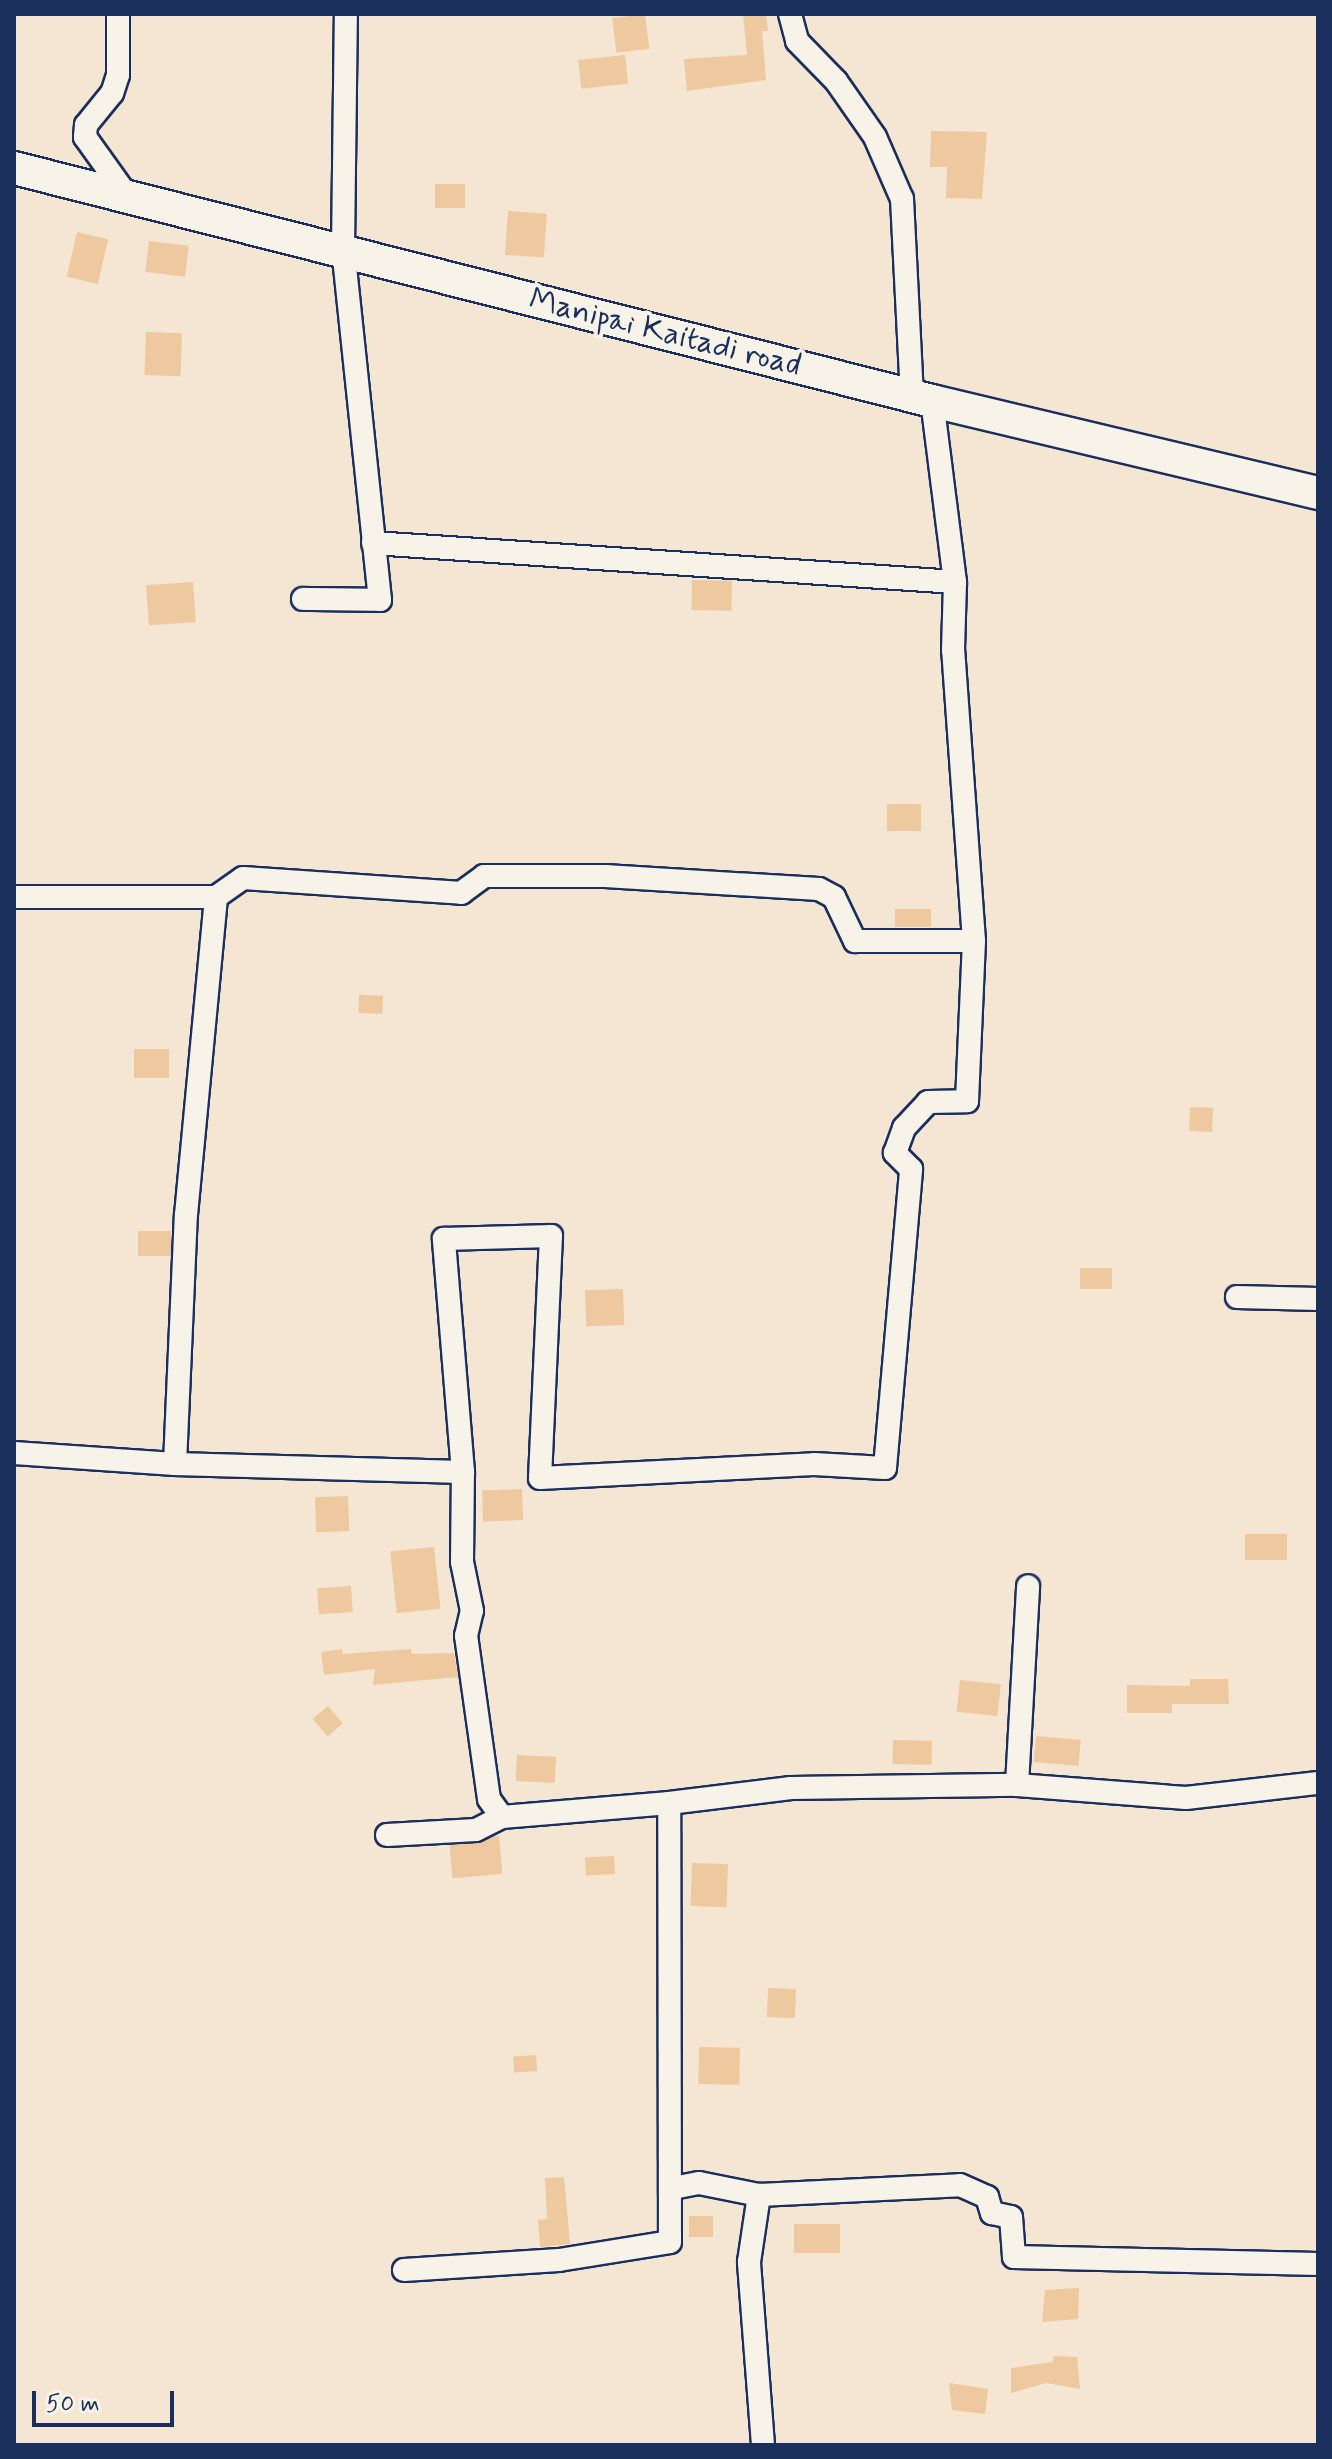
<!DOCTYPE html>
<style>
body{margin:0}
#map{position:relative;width:1332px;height:2459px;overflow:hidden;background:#f4e6d2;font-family:Mynerve,sans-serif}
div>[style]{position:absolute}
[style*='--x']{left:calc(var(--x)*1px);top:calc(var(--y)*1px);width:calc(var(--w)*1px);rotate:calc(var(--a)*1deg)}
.building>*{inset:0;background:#eec89e;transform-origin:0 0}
.roads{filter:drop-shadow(2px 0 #1b2f5e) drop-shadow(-2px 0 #1b2f5e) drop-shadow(0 2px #1b2f5e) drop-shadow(0 -2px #1b2f5e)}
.minor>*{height:22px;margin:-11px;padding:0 11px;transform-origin:11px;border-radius:11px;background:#f7f3e8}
.secondary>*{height:32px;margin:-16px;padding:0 16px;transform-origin:16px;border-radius:16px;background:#f7f3e8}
span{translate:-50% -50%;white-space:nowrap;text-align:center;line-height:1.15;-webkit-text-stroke:8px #f7f3e8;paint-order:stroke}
.street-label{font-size:32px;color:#1b2f5e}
.frame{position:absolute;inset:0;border:16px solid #1b2f5e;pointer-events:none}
.scale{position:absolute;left:32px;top:2391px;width:142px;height:36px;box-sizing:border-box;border:4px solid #1b2f5e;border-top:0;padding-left:10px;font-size:24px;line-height:28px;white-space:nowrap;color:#1b2f5e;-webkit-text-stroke:6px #f7f3e8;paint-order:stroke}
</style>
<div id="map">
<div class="building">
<i style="left:645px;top:14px;width:35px;height:33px;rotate:83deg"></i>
<i style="clip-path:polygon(743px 14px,766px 14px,768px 31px,762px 31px,766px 80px,687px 91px,684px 59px,747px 55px)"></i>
<i style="left:625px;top:55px;width:29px;height:47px;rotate:84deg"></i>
<i style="clip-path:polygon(931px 131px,987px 132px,982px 199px,946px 198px,947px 167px,930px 167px)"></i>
<i style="left:435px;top:184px;width:30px;height:24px"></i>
<i style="left:508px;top:211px;width:39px;height:44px;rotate:4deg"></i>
<i style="left:77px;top:232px;width:32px;height:46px;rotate:13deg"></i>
<i style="left:149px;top:241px;width:40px;height:31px;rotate:7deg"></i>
<i style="left:146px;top:332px;width:36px;height:43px;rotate:2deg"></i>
<i style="left:692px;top:580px;width:40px;height:30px;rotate:1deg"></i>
<i style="left:193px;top:582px;width:40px;height:47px;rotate:86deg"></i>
<i style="left:887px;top:804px;width:34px;height:27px"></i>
<i style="left:931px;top:909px;width:18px;height:36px;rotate:90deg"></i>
<i style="left:359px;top:995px;width:24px;height:18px;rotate:2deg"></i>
<i style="left:134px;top:1049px;width:35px;height:29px"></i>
<i style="left:1190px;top:1107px;width:23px;height:24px;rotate:2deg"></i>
<i style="left:138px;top:1231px;width:33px;height:25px"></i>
<i style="left:1112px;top:1268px;width:21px;height:32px;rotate:90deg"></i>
<i style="left:623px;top:1289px;width:36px;height:38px;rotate:88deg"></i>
<i style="left:522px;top:1489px;width:31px;height:40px;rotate:88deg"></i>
<i style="left:348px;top:1496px;width:35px;height:33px;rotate:88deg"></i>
<i style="left:1287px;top:1534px;width:26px;height:42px;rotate:90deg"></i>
<i style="left:434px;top:1547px;width:62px;height:44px;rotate:84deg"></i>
<i style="left:351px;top:1586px;width:26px;height:34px;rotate:86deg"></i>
<i style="clip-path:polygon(342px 1649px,343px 1654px,411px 1649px,412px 1654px,454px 1653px,458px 1677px,373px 1685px,375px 1669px,324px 1675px,321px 1652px)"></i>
<i style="clip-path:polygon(1190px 1679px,1228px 1679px,1229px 1704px,1172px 1704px,1172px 1713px,1127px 1713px,1127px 1685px,1190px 1686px)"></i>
<i style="left:960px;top:1680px;width:41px;height:32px;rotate:6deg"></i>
<i style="left:328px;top:1706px;width:23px;height:20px;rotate:50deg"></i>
<i style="left:1036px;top:1736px;width:45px;height:26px;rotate:5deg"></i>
<i style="left:893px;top:1740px;width:39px;height:24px;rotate:1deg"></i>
<i style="left:517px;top:1755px;width:39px;height:26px;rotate:3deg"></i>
<i style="left:499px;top:1836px;width:38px;height:50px;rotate:85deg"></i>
<i style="left:614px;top:1856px;width:18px;height:29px;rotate:87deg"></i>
<i style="left:692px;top:1863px;width:36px;height:43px;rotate:2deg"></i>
<i style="left:768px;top:1988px;width:28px;height:29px;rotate:2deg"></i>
<i style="left:699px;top:2047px;width:41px;height:37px;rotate:1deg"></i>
<i style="left:536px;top:2055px;width:16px;height:23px;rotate:86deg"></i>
<i style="clip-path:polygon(564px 2177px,570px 2244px,540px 2247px,538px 2220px,547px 2219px,545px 2178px)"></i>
<i style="left:689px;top:2216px;width:24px;height:21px"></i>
<i style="left:794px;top:2224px;width:46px;height:29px"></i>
<i style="clip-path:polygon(1079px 2288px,1078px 2319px,1042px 2322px,1045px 2290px)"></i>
<i style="clip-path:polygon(1053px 2356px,1077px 2357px,1080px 2389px,1046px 2383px,1011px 2393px,1011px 2368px,1053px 2362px)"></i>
<i style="clip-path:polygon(949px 2383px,988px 2389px,985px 2414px,952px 2410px)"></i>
</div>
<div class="roads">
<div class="minor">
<i style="--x:118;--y:14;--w:61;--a:90"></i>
<i style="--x:118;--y:75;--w:19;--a:108"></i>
<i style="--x:112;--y:93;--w:41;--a:129.1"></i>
<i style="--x:86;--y:125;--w:12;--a:95"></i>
<i style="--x:85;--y:137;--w:74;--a:54.4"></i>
<i style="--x:790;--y:14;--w:28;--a:75"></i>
<i style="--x:797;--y:41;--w:56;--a:45.7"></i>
<i style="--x:836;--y:81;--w:68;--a:55.1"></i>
<i style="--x:875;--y:137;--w:68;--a:66.5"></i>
<i style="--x:902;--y:199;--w:198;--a:87.1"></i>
<i style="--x:373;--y:543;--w:583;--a:3.83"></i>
<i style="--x:955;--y:582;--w:182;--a:-97.2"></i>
<i style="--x:303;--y:599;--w:77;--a:0.7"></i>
<i style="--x:380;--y:600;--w:352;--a:-96"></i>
<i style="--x:343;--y:250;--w:236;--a:-89.3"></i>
<i style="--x:14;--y:897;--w:202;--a:0"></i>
<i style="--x:1237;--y:1297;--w:81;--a:1.4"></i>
<i style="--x:14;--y:1453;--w:161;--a:3.9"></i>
<i style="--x:463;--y:1472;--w:288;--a:-178.4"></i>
<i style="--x:175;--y:1464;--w:249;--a:-87.5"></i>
<i style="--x:186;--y:1215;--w:319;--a:-84.6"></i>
<i style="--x:216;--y:897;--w:33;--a:-35"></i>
<i style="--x:243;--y:878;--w:219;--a:3.9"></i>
<i style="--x:461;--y:893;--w:29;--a:-36"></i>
<i style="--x:484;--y:876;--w:121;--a:0"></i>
<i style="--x:605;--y:876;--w:214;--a:3.5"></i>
<i style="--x:819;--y:889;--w:17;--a:28"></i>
<i style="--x:834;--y:897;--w:49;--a:64.5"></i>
<i style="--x:855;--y:941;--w:119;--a:0"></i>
<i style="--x:1017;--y:1785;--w:199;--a:-86.8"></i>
<i style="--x:502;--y:1817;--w:22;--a:-126"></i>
<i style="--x:489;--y:1799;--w:165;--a:-98"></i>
<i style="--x:466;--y:1636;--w:26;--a:-77"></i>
<i style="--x:472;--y:1611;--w:50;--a:-101.5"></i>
<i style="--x:462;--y:1562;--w:90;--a:-89.4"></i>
<i style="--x:463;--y:1472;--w:234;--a:-94.7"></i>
<i style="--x:444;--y:1239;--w:107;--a:-1.6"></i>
<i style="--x:551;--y:1236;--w:242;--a:92.6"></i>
<i style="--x:540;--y:1478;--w:274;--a:-2.9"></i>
<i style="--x:814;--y:1464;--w:71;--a:3.2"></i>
<i style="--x:885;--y:1468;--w:300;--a:-85"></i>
<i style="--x:911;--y:1169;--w:23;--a:-135"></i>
<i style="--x:895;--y:1153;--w:27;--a:-70"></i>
<i style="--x:904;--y:1128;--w:35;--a:-47"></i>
<i style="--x:928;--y:1102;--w:39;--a:-1"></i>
<i style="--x:967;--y:1101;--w:160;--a:-87.5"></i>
<i style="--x:974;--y:941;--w:292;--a:-94.1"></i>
<i style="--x:953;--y:650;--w:68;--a:-88.3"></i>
<i style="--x:387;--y:1835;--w:89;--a:-3.2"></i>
<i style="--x:476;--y:1830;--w:29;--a:-27"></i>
<i style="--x:502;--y:1817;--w:168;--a:-4.8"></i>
<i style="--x:673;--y:2188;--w:26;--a:-11"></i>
<i style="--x:699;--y:2183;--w:61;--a:11.3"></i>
<i style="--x:404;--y:2270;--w:155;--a:-3.7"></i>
<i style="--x:559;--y:2260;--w:112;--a:-9.2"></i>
<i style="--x:670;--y:2242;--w:439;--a:-90.1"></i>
<i style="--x:669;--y:1803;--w:123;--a:-7"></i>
<i style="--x:791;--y:1788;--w:226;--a:-0.8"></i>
<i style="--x:1017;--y:1785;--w:169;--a:4.4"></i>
<i style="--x:1186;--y:1798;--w:133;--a:-6.5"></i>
<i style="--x:763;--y:2445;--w:184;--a:-94.4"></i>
<i style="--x:749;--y:2262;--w:68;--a:-81.5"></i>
<i style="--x:759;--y:2195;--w:201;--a:-2.8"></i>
<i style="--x:960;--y:2185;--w:30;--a:24"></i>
<i style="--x:987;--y:2197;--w:17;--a:73"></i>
<i style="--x:992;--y:2213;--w:19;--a:12"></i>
<i style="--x:1011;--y:2217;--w:40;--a:85.7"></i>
<i style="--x:1014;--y:2257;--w:304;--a:1.3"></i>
</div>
<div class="secondary">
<i style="--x:14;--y:168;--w:947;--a:14.24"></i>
<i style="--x:932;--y:401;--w:397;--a:13.4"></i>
</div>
</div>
<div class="street-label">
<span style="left:665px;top:333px;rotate:14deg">Manipai Kaitadi road</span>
</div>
<div class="frame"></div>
<div class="scale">50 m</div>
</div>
